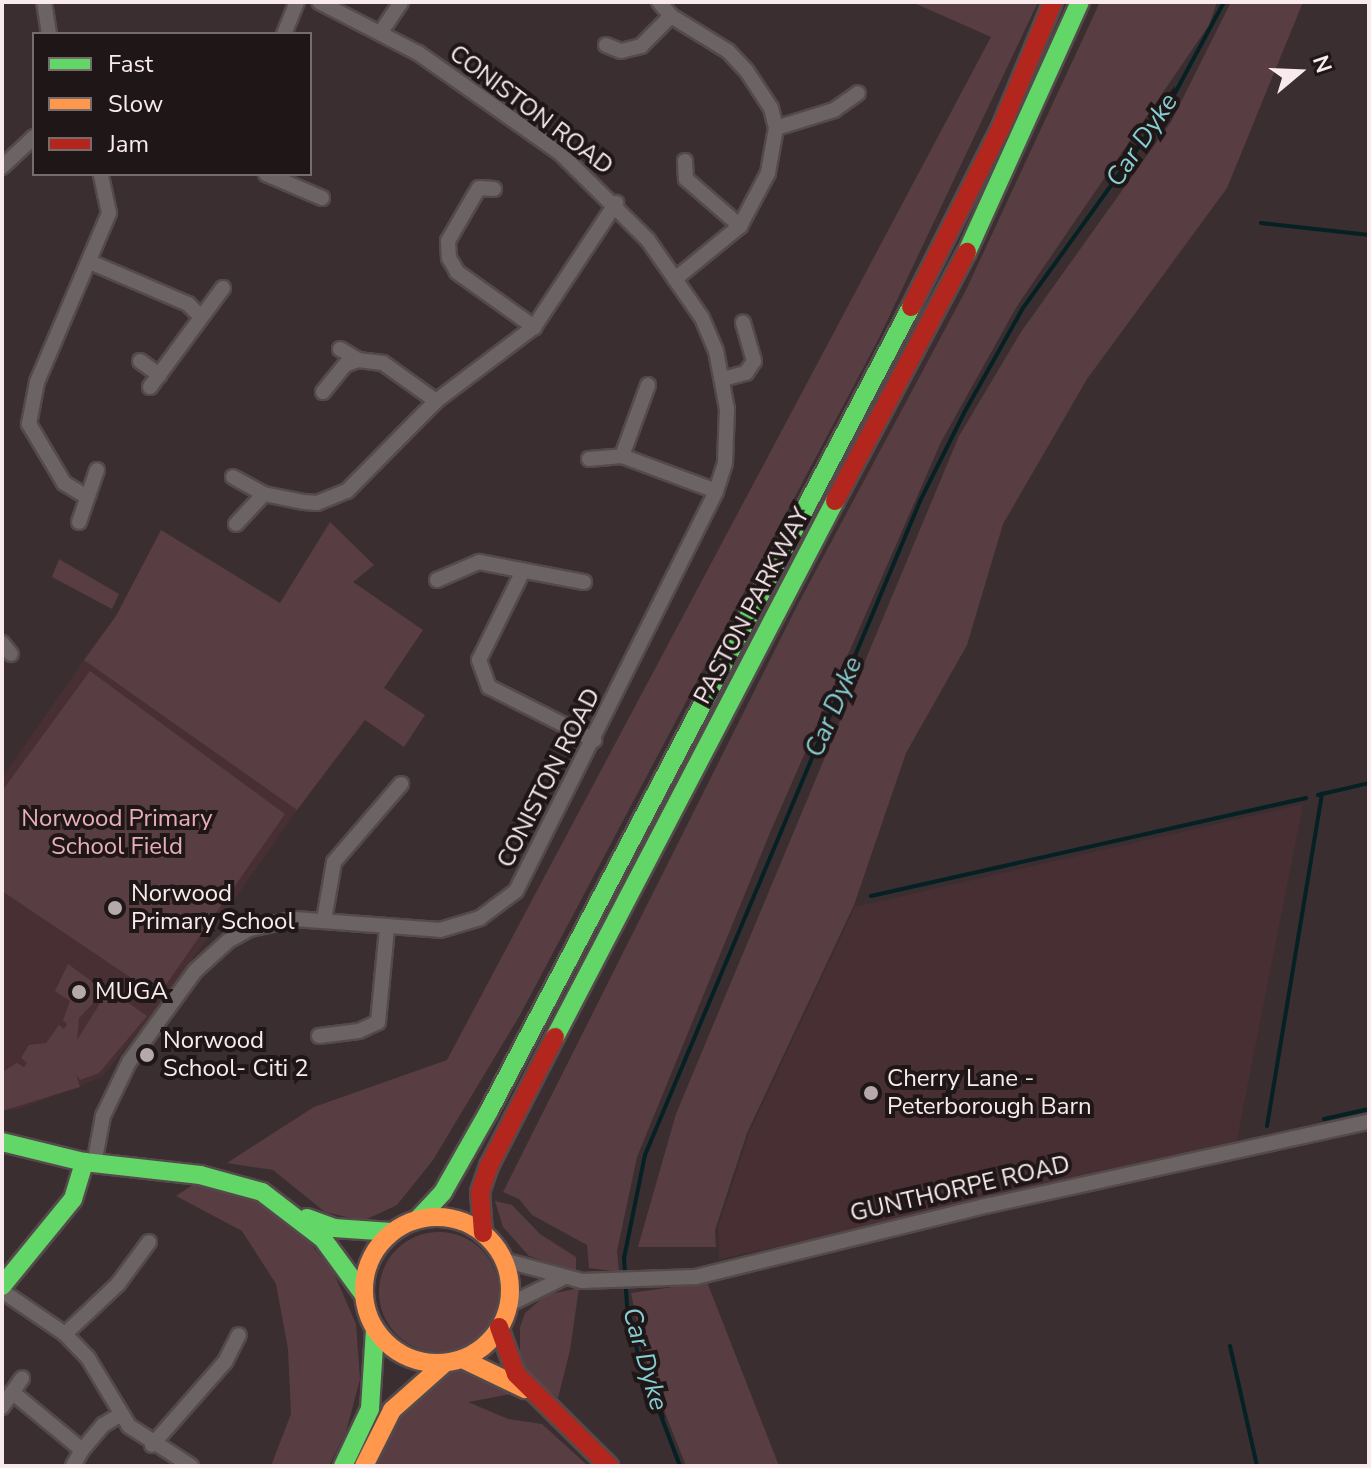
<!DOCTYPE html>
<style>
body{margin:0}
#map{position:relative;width:1371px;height:1468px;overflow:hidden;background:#3a2e31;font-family:"Nunito Sans",sans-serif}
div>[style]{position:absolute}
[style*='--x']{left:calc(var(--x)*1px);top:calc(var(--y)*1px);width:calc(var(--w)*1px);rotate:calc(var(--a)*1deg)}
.built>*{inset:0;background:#482f34}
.green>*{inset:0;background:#583e43}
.round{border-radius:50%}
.stream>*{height:4px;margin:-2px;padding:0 2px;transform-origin:2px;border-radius:2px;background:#052123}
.roads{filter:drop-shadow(2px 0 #544a4c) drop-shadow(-2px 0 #544a4c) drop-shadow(0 2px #544a4c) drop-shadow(0 -2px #544a4c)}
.street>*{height:14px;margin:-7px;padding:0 7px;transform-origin:7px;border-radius:7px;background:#6c6365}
.fast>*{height:18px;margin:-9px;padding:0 9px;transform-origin:9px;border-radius:9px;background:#63d668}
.slow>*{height:18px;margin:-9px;padding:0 9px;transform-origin:9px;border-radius:9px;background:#ff974d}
.slow>.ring{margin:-9px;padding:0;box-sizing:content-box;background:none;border:18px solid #ff974d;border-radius:50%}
.jam>*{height:18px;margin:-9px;padding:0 9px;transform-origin:9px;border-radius:9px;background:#b3261e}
.dots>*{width:22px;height:22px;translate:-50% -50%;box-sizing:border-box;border:4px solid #1f1617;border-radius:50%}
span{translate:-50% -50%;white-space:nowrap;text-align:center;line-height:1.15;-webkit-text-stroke:8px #1f1617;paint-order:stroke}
.street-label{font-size:24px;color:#f9ebed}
.park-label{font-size:24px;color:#e9aeb8}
.poi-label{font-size:24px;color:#f9ebed}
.left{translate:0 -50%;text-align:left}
.water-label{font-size:26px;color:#87ced2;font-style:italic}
.frame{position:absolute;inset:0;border:4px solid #f9ebed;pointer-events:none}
.legend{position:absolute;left:32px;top:32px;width:280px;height:144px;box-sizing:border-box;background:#1f1617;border:2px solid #766b6d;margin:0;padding:10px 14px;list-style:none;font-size:24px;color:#f9ebed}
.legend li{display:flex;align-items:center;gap:16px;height:40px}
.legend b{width:40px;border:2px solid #766b6d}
.north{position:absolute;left:1259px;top:32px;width:80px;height:80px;-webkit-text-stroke:6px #1f1617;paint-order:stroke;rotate:71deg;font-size:22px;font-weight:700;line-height:32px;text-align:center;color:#f9ebed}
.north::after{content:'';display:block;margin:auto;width:28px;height:36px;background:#f9ebed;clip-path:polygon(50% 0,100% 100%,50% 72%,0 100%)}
</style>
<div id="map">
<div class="built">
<i style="clip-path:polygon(84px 660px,297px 810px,159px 1007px,102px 1077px,20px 1109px,2px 1111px,2px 778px)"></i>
<i style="clip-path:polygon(1303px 804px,1235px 1149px,719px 1259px,718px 1227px,749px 1133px,855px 907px)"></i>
</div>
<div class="green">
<i style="clip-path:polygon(912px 2px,1038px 2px,878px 340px,520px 1015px,433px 1160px,397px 1205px,363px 1221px,325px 1212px,273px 1170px,227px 1163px,314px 1107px,447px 1060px,991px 37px)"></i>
<i style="clip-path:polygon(1100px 2px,1217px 2px,1209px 25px,1017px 306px,941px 442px,769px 835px,637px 1157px,617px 1251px,619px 1272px,589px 1268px,587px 1245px,532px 1215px,519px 1199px,503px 1192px,797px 606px,966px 290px)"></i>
<i style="clip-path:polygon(1231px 2px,1303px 2px,1227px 188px,1087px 379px,1003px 524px,967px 645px,906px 753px,854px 905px,747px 1133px,715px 1230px,716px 1247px,638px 1247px,676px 1114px,959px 436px,1021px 332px,1171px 122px)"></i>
<i style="clip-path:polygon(330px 522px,374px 565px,353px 582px,423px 630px,384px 688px,425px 715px,404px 747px,365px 720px,297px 810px,84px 660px,116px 616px,161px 530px,280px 603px)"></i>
<i style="clip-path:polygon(59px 559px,119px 594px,112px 609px,52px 577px)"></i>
<i style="clip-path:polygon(90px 671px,285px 814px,158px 996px,2px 891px,2px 791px)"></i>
<i style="clip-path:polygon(68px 964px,105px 991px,79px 1018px,77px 1040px,109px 989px,147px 1016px,99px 1073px,80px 1080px,76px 1074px,80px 1087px,2px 1111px,2px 1072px,17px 1063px,24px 1067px,27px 1063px,21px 1058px,29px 1045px,46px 1043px,59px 1025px,64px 1029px,67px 1024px,63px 1020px,70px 1001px,55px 991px)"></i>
<i style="clip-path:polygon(200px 1180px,251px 1196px,289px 1218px,333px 1271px,356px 1324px,360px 1379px,346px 1432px,329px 1466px,271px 1466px,291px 1414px,288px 1349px,276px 1284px,242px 1231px,176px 1196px)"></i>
<i style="clip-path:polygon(495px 1201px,512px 1205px,540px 1234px,576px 1257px,576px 1272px,529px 1256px,503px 1227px)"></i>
<i class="round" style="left:379px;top:1232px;width:120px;height:120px"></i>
<i style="clip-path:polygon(707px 1282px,779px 1466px,686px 1466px,667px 1418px,644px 1355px,631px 1293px)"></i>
<i style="clip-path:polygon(579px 1288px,570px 1350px,558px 1398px,528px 1373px,520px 1357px,520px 1327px,525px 1313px,546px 1295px)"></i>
<i style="clip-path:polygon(462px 1365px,522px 1392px,468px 1402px,508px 1419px,542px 1424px,588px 1466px,371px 1466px,391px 1422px,445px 1371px)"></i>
</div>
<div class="stream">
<i style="--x:1261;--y:223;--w:109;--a:6.3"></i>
<i style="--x:1318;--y:795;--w:52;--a:-13.2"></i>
<i style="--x:871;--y:896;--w:446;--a:-12.7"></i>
<i style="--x:1324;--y:1119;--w:46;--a:-12.5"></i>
<i style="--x:1267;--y:1126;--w:337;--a:-80.6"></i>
<i style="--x:1230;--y:1346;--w:123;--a:77.3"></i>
<i style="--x:680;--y:1466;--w:119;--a:-110.7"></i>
<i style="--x:638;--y:1355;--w:51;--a:-102.4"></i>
<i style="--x:627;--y:1305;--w:47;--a:-93.7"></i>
<i style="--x:624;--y:1258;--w:105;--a:-78.5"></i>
<i style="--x:645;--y:1155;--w:709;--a:-67.19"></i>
<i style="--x:920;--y:501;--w:98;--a:-63.4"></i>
<i style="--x:964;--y:413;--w:120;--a:-60.7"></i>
<i style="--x:1023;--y:308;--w:249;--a:-54.3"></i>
<i style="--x:1168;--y:106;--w:118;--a:-61.7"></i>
</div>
<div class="roads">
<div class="street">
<i style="--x:44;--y:2;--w:32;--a:81"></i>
<i style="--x:659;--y:2;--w:18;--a:49"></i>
<i style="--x:671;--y:16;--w:67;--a:31.6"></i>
<i style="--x:728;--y:51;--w:26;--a:47"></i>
<i style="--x:746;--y:70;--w:45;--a:56.7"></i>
<i style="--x:771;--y:108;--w:21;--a:76"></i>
<i style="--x:776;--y:128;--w:46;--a:100.1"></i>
<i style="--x:768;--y:173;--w:60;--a:117.8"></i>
<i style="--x:740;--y:226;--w:84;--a:140.8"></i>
<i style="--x:381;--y:32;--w:36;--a:-56"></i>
<i style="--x:284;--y:34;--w:35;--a:-68"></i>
<i style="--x:606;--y:45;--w:16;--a:22"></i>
<i style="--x:621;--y:51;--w:21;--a:-14"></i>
<i style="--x:641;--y:46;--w:42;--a:-45"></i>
<i style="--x:776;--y:128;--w:61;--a:-17.2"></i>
<i style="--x:834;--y:110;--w:29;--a:-35"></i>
<i style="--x:685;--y:161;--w:18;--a:87"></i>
<i style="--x:686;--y:179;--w:72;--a:41"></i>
<i style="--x:2;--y:167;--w:44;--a:-43.2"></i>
<i style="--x:266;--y:174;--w:61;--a:23.2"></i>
<i style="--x:494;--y:189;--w:15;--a:-176"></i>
<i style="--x:479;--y:188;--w:9;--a:122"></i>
<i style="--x:474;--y:196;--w:52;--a:120"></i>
<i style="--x:448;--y:241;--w:17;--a:87"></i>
<i style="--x:449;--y:258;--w:16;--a:60"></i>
<i style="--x:457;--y:272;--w:95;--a:35.5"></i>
<i style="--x:90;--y:262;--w:107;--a:23.2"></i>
<i style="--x:188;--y:304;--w:17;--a:45"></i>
<i style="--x:340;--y:349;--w:21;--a:31"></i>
<i style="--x:358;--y:360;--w:25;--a:7"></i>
<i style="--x:383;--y:363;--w:65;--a:35.6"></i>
<i style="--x:140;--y:361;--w:24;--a:36"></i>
<i style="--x:723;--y:379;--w:24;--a:-15"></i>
<i style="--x:746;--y:373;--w:14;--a:-56"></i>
<i style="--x:754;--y:361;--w:40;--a:-106"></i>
<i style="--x:648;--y:385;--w:76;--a:110.1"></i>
<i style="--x:622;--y:456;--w:100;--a:20.4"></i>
<i style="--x:150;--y:387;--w:123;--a:-53.6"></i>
<i style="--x:323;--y:392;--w:35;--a:-51"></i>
<i style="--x:345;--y:365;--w:14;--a:-21"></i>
<i style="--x:589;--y:459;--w:33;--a:-5"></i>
<i style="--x:233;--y:477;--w:35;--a:29"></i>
<i style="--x:264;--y:494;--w:41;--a:11.3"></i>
<i style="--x:304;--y:502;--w:13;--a:4"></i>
<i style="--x:317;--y:503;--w:32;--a:-22"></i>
<i style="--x:347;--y:491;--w:127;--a:-45.3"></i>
<i style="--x:436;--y:401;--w:123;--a:-37.1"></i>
<i style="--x:534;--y:327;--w:149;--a:-56.5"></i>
<i style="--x:87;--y:497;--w:27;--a:-149"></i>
<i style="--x:64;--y:483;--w:69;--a:-120.7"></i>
<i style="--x:29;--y:424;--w:43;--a:-79.2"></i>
<i style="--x:37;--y:382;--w:184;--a:-66.9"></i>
<i style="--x:109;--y:213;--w:40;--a:-102"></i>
<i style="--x:79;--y:522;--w:55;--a:-70.9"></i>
<i style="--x:236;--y:524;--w:41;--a:-47"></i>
<i style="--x:523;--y:571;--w:99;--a:116.3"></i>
<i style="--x:479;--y:660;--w:29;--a:70"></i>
<i style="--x:489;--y:687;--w:118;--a:26.8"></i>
<i style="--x:437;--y:580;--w:46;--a:-23.2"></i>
<i style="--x:479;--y:562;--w:107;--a:10.8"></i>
<i style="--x:2;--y:643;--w:14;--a:51"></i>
<i style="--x:324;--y:920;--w:59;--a:-80.2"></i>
<i style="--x:334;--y:862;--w:103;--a:-49.3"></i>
<i style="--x:319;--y:1036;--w:40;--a:-7.1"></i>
<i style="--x:359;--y:1031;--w:21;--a:-25"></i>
<i style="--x:378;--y:1022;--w:94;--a:-84.5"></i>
<i style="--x:94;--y:1164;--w:49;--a:-79.4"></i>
<i style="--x:103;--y:1116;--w:60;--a:-64.3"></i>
<i style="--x:129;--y:1062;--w:112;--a:-54"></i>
<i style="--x:195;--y:971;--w:45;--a:-42.3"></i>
<i style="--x:228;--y:941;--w:25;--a:-29"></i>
<i style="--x:250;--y:929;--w:46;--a:-12.5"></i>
<i style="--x:295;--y:919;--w:145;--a:4.3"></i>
<i style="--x:440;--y:930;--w:42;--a:-16.7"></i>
<i style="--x:480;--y:918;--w:45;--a:-36.9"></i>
<i style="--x:516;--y:891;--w:447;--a:-63.4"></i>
<i style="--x:716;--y:491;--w:29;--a:-72"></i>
<i style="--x:725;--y:463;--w:54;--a:-87.9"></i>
<i style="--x:727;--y:409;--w:59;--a:-100.7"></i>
<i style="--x:716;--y:351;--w:36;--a:-113"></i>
<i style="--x:702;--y:318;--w:95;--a:-124.7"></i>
<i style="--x:648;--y:240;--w:124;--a:-135.3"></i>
<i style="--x:560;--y:153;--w:174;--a:-144.8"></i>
<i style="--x:418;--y:53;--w:111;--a:-152.7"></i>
<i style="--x:503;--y:1260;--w:82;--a:14.9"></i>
<i style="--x:582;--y:1281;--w:114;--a:-2"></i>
<i style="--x:696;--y:1277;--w:303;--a:-13.8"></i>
<i style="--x:990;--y:1205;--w:388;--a:-12.4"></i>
<i style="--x:2;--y:1291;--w:76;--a:34.3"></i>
<i style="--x:65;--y:1334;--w:73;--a:-43.3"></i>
<i style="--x:118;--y:1284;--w:52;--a:-53.6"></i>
<i style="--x:508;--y:1305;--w:59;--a:-26.1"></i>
<i style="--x:65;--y:1334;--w:33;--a:46"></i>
<i style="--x:88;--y:1358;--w:79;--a:58.9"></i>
<i style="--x:129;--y:1426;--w:74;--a:32.8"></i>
<i style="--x:12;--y:1392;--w:91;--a:39.6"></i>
<i style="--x:82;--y:1450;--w:33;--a:-50"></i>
<i style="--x:103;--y:1425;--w:21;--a:-31"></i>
<i style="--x:2;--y:1407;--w:35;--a:-55"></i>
<i style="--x:152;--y:1445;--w:111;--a:-48.7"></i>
<i style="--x:225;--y:1362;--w:30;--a:-63"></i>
<i style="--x:73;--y:1466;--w:18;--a:-61"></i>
</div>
<div class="fast">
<i style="--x:967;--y:252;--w:274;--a:-65.7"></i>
<i style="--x:555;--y:1037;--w:605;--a:-62.42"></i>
<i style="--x:2;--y:1142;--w:84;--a:13.7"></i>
<i style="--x:84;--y:1162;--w:117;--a:6.4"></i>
<i style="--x:200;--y:1175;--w:64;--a:15.3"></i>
<i style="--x:262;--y:1192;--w:77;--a:37.6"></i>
<i style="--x:323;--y:1239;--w:69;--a:53.8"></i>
<i style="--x:307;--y:1218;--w:29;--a:20"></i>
<i style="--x:334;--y:1228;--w:58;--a:3.9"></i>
<i style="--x:419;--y:1218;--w:35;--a:-47"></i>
<i style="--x:443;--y:1192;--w:93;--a:-60.4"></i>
<i style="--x:489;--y:1111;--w:908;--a:-62.31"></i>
<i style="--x:2;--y:1286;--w:112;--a:-50.8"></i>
<i style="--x:73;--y:1199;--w:39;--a:-73"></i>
<i style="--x:343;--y:1466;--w:63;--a:-64.7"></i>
<i style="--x:370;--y:1409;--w:80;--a:-86.4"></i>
</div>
<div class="slow">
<i class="ring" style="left:364px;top:1217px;width:128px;height:128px"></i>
<i style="--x:462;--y:1359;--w:70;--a:25.5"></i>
<i style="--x:364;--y:1466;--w:63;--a:-63.4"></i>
<i style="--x:392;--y:1410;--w:71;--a:-41.6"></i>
</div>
<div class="jam">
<i style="--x:911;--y:307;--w:203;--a:-63.4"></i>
<i style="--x:1002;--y:125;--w:133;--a:-67.5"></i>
<i style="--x:835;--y:501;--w:282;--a:-62.1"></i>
<i style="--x:483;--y:1233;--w:41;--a:-94.2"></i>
<i style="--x:480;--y:1192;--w:28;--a:-71"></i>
<i style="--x:489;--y:1166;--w:145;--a:-62.9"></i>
<i style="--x:499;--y:1327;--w:50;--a:70.1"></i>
<i style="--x:516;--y:1374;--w:131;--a:44.7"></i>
</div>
</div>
<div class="dots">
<i style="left:115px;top:908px;background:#b6a9ab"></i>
<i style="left:79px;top:992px;background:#b6a9ab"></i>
<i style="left:147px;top:1055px;background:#b6a9ab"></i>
<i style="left:871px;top:1093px;background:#b6a9ab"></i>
</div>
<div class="street-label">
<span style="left:531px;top:110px;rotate:37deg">CONISTON ROAD</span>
<span style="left:752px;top:606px;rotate:-62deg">PASTON PARKWAY</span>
<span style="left:549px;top:778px;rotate:-63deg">CONISTON ROAD</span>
<span style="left:960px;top:1189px;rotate:-13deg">GUNTHORPE ROAD</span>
</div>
<div class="park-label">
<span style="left:117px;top:833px">Norwood Primary<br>School Field</span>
</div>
<div class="poi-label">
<span class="left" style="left:131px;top:908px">Norwood<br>Primary School</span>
<span class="left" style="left:95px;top:992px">MUGA</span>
<span class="left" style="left:163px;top:1055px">Norwood<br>School- Citi 2</span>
<span class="left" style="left:887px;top:1093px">Cherry Lane -<br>Peterborough Barn</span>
</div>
<div class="water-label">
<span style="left:1142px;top:140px;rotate:-56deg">Car Dyke</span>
<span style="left:834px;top:707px;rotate:-67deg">Car Dyke</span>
<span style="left:645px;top:1359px;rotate:74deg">Car Dyke</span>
</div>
<div class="frame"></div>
<ul class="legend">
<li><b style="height:10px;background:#63d668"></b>Fast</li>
<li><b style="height:10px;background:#ff974d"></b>Slow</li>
<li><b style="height:10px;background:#b3261e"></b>Jam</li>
</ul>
<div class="north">N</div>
</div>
